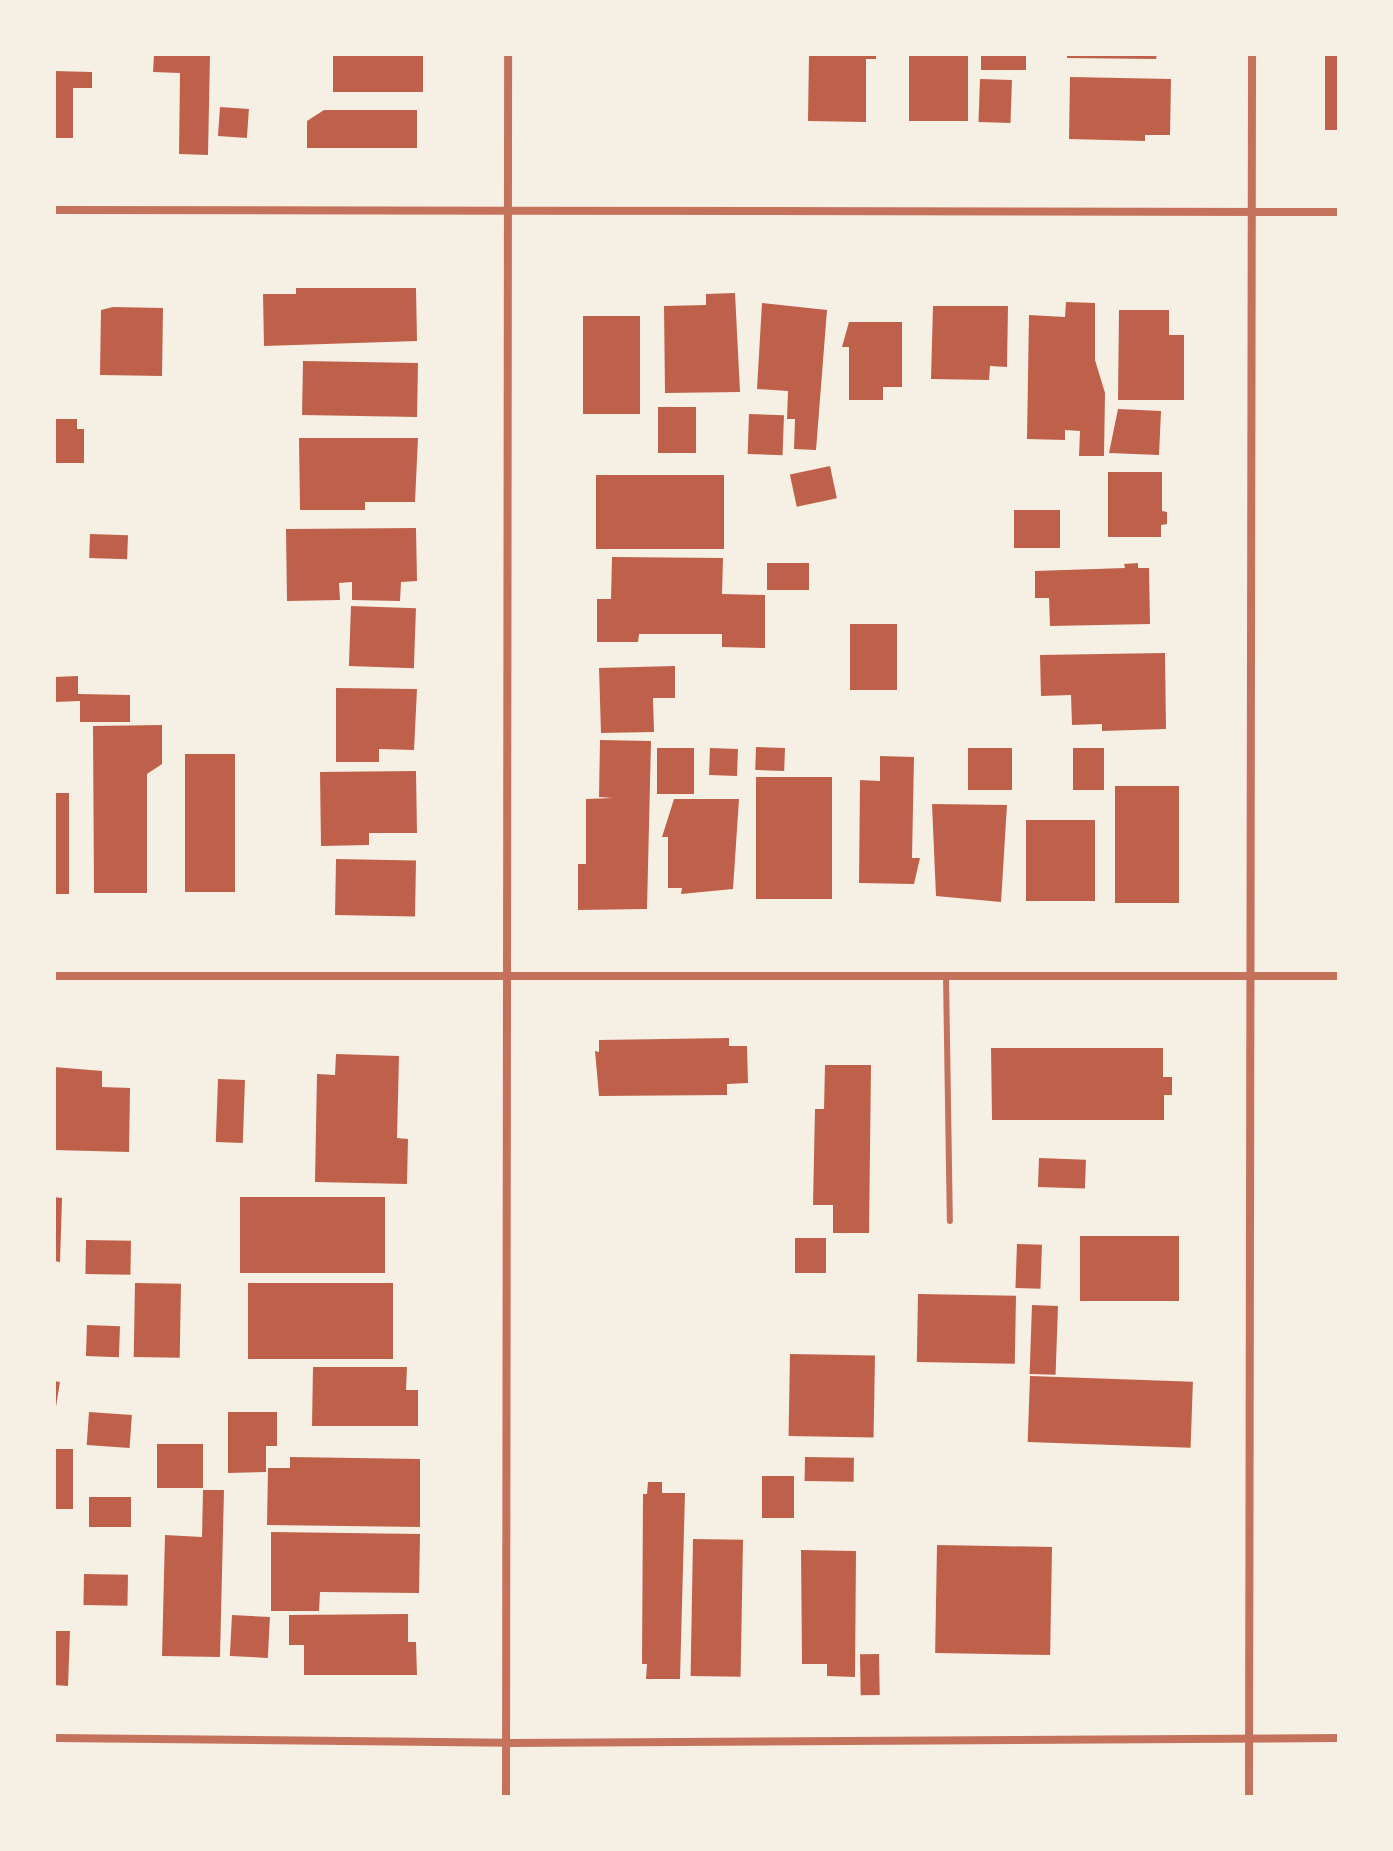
<!DOCTYPE html>
<style>
body{margin:0}
#map{position:relative;width:1393px;height:1851px;overflow:hidden;background:#f6efe4;font-family:"Source Serif 4",serif}
div>[style]{position:absolute}
[style*='--x']{left:calc(var(--x)*1px);top:calc(var(--y)*1px);width:calc(var(--w)*1px);rotate:calc(var(--a)*1deg)}
.building>*{inset:0;background:#bf614a;transform-origin:0 0}
.service>*{height:6px;margin:-3px;padding:0 3px;transform-origin:3px;border-radius:3px;background:#c5725c}
.minor>*{height:8px;margin:-4px;padding:0 4px;transform-origin:4px;border-radius:4px;background:#c5725c}
span{translate:-50% -50%;white-space:nowrap;text-align:center;line-height:1.15;-webkit-text-stroke:6px #f6efe4;paint-order:stroke}
.frame{position:absolute;inset:0;border:56px solid #f6efe4;pointer-events:none}
</style>
<div id="map">
<div class="building">
<i style="clip-path:polygon(154px 54px,210px 54px,208px 155px,179px 154px,180px 73px,153px 72px)"></i>
<i style="left:333px;top:54px;width:90px;height:38px"></i>
<i style="clip-path:polygon(809px 54px,876px 54px,876px 59px,866px 59px,866px 122px,808px 121px)"></i>
<i style="left:909px;top:54px;width:59px;height:67px"></i>
<i style="left:981px;top:54px;width:45px;height:16px"></i>
<i style="clip-path:polygon(1067px 54px,1157px 54px,1156px 59px,1067px 58px)"></i>
<i style="left:1325px;top:54px;width:14px;height:76px"></i>
<i style="clip-path:polygon(54px 71px,92px 72px,92px 88px,73px 88px,73px 138px,54px 138px)"></i>
<i style="clip-path:polygon(1070px 77px,1171px 79px,1170px 135px,1145px 135px,1145px 141px,1069px 139px)"></i>
<i style="left:980px;top:79px;width:32px;height:43px;rotate:2deg"></i>
<i style="left:220px;top:107px;width:29px;height:29px;rotate:4deg"></i>
<i style="clip-path:polygon(324px 110px,417px 110px,417px 148px,307px 148px,307px 121px)"></i>
<i style="clip-path:polygon(296px 288px,416px 288px,417px 341px,264px 346px,263px 294px,296px 294px)"></i>
<i style="clip-path:polygon(735px 293px,740px 392px,665px 393px,664px 306px,706px 305px,706px 294px)"></i>
<i style="clip-path:polygon(1066px 302px,1095px 303px,1095px 360px,1105px 393px,1104px 456px,1079px 456px,1080px 431px,1065px 430px,1065px 440px,1027px 439px,1029px 315px,1065px 317px)"></i>
<i style="clip-path:polygon(762px 303px,827px 310px,816px 450px,794px 449px,795px 419px,787px 419px,788px 391px,757px 389px)"></i>
<i style="clip-path:polygon(933px 306px,1008px 306px,1007px 367px,990px 366px,989px 380px,931px 379px)"></i>
<i style="clip-path:polygon(113px 307px,163px 308px,162px 376px,100px 375px,101px 310px)"></i>
<i style="clip-path:polygon(1119px 310px,1169px 310px,1169px 335px,1184px 335px,1184px 400px,1118px 400px)"></i>
<i style="left:583px;top:316px;width:57px;height:98px"></i>
<i style="clip-path:polygon(849px 322px,902px 322px,902px 387px,883px 387px,883px 400px,849px 400px,849px 347px,842px 347px)"></i>
<i style="left:303px;top:361px;width:115px;height:54px;rotate:1deg"></i>
<i style="left:658px;top:407px;width:38px;height:46px"></i>
<i style="clip-path:polygon(1118px 409px,1161px 411px,1159px 455px,1109px 453px)"></i>
<i style="left:749px;top:414px;width:35px;height:40px;rotate:2deg"></i>
<i style="clip-path:polygon(54px 419px,77px 419px,77px 429px,84px 429px,84px 463px,54px 463px)"></i>
<i style="clip-path:polygon(299px 438px,418px 438px,415px 502px,365px 502px,365px 510px,300px 510px)"></i>
<i style="left:830px;top:466px;width:33px;height:41px;rotate:78deg"></i>
<i style="clip-path:polygon(1108px 472px,1162px 472px,1162px 511px,1167px 512px,1167px 524px,1161px 525px,1161px 537px,1108px 537px)"></i>
<i style="left:596px;top:475px;width:128px;height:74px"></i>
<i style="left:1014px;top:510px;width:46px;height:38px"></i>
<i style="clip-path:polygon(416px 528px,417px 581px,401px 582px,400px 601px,352px 600px,352px 582px,339px 583px,340px 600px,287px 601px,286px 529px)"></i>
<i style="left:90px;top:534px;width:38px;height:24px;rotate:2deg"></i>
<i style="clip-path:polygon(612px 557px,723px 558px,722px 594px,765px 595px,765px 648px,722px 647px,722px 634px,639px 634px,638px 642px,597px 642px,597px 599px,611px 599px)"></i>
<i style="left:767px;top:563px;width:42px;height:27px"></i>
<i style="clip-path:polygon(1138px 563px,1138px 568px,1149px 568px,1150px 624px,1050px 626px,1049px 598px,1035px 598px,1035px 571px,1125px 568px,1124px 564px)"></i>
<i style="left:351px;top:606px;width:65px;height:60px;rotate:2deg"></i>
<i style="left:850px;top:624px;width:47px;height:66px"></i>
<i style="clip-path:polygon(1165px 653px,1166px 729px,1102px 731px,1102px 724px,1072px 725px,1071px 695px,1041px 696px,1040px 655px)"></i>
<i style="clip-path:polygon(675px 666px,675px 698px,653px 698px,654px 732px,601px 733px,599px 668px)"></i>
<i style="clip-path:polygon(78px 676px,78px 694px,130px 695px,130px 722px,80px 722px,80px 701px,54px 702px,54px 677px)"></i>
<i style="clip-path:polygon(336px 688px,417px 689px,414px 750px,379px 749px,379px 762px,336px 762px)"></i>
<i style="clip-path:polygon(162px 725px,162px 764px,147px 774px,147px 893px,94px 893px,93px 726px)"></i>
<i style="clip-path:polygon(600px 740px,651px 741px,647px 909px,578px 910px,578px 864px,586px 864px,586px 799px,613px 798px,599px 797px)"></i>
<i style="left:756px;top:747px;width:29px;height:23px;rotate:2deg"></i>
<i style="left:657px;top:748px;width:37px;height:46px"></i>
<i style="left:710px;top:748px;width:28px;height:27px;rotate:2deg"></i>
<i style="left:968px;top:748px;width:44px;height:42px"></i>
<i style="left:1073px;top:748px;width:31px;height:42px"></i>
<i style="left:185px;top:754px;width:50px;height:138px"></i>
<i style="clip-path:polygon(880px 756px,914px 757px,912px 858px,920px 858px,914px 884px,859px 883px,860px 780px,880px 781px)"></i>
<i style="clip-path:polygon(416px 771px,417px 833px,369px 833px,369px 845px,321px 846px,320px 772px)"></i>
<i style="left:756px;top:777px;width:76px;height:122px"></i>
<i style="left:1115px;top:786px;width:64px;height:117px"></i>
<i style="left:54px;top:793px;width:15px;height:101px"></i>
<i style="clip-path:polygon(674px 799px,739px 799px,733px 889px,681px 894px,682px 888px,668px 888px,668px 837px,662px 837px)"></i>
<i style="clip-path:polygon(932px 804px,1007px 805px,1001px 902px,936px 896px)"></i>
<i style="left:1026px;top:820px;width:69px;height:81px"></i>
<i style="left:336px;top:859px;width:80px;height:56px;rotate:1deg"></i>
<i style="clip-path:polygon(729px 1038px,729px 1046px,747px 1046px,748px 1083px,727px 1084px,727px 1095px,599px 1096px,595px 1051px,599px 1052px,599px 1040px)"></i>
<i style="clip-path:polygon(991px 1048px,1163px 1048px,1163px 1077px,1172px 1077px,1172px 1095px,1164px 1095px,1164px 1120px,992px 1120px)"></i>
<i style="clip-path:polygon(336px 1054px,399px 1056px,397px 1138px,408px 1139px,407px 1184px,315px 1182px,317px 1074px,335px 1075px)"></i>
<i style="clip-path:polygon(825px 1065px,871px 1065px,869px 1233px,833px 1233px,833px 1205px,813px 1205px,815px 1109px,824px 1109px)"></i>
<i style="clip-path:polygon(54px 1067px,102px 1071px,102px 1087px,130px 1088px,129px 1152px,54px 1150px)"></i>
<i style="left:218px;top:1079px;width:27px;height:63px;rotate:2deg"></i>
<i style="left:1039px;top:1158px;width:47px;height:29px;rotate:2deg"></i>
<i style="clip-path:polygon(54px 1197px,62px 1198px,60px 1262px,54px 1261px)"></i>
<i style="left:240px;top:1197px;width:145px;height:76px"></i>
<i style="left:1080px;top:1236px;width:99px;height:65px"></i>
<i style="left:795px;top:1238px;width:31px;height:35px"></i>
<i style="left:86px;top:1240px;width:45px;height:34px;rotate:1deg"></i>
<i style="left:1017px;top:1244px;width:25px;height:44px;rotate:2deg"></i>
<i style="left:135px;top:1283px;width:46px;height:74px;rotate:1deg"></i>
<i style="left:393px;top:1283px;width:76px;height:145px;rotate:90deg"></i>
<i style="left:918px;top:1294px;width:98px;height:68px;rotate:1deg"></i>
<i style="left:1032px;top:1305px;width:26px;height:69px;rotate:2deg"></i>
<i style="left:87px;top:1325px;width:33px;height:31px;rotate:2deg"></i>
<i style="left:790px;top:1354px;width:85px;height:82px;rotate:1deg"></i>
<i style="clip-path:polygon(313px 1367px,407px 1367px,406px 1390px,418px 1390px,418px 1426px,312px 1426px)"></i>
<i style="left:1030px;top:1376px;width:163px;height:66px;rotate:2deg"></i>
<i style="left:54px;top:1381px;width:6px;height:43px;rotate:9deg"></i>
<i style="left:89px;top:1412px;width:43px;height:33px;rotate:4deg"></i>
<i style="clip-path:polygon(228px 1412px,277px 1412px,277px 1446px,266px 1446px,266px 1472px,228px 1473px)"></i>
<i style="left:157px;top:1444px;width:46px;height:44px"></i>
<i style="left:54px;top:1449px;width:19px;height:60px"></i>
<i style="clip-path:polygon(290px 1457px,420px 1459px,420px 1527px,267px 1525px,268px 1468px,290px 1468px)"></i>
<i style="left:805px;top:1457px;width:49px;height:24px;rotate:1deg"></i>
<i style="left:762px;top:1476px;width:32px;height:42px"></i>
<i style="clip-path:polygon(648px 1482px,662px 1482px,662px 1493px,685px 1493px,680px 1679px,646px 1679px,647px 1664px,642px 1664px,643px 1494px,647px 1494px)"></i>
<i style="clip-path:polygon(203px 1490px,224px 1490px,220px 1657px,162px 1656px,165px 1535px,202px 1537px)"></i>
<i style="left:89px;top:1497px;width:42px;height:30px"></i>
<i style="clip-path:polygon(271px 1532px,420px 1534px,419px 1593px,320px 1592px,319px 1611px,271px 1611px)"></i>
<i style="left:693px;top:1539px;width:50px;height:137px;rotate:1deg"></i>
<i style="left:1052px;top:1547px;width:108px;height:115px;rotate:91deg"></i>
<i style="clip-path:polygon(801px 1550px,856px 1551px,855px 1677px,827px 1676px,827px 1664px,802px 1664px)"></i>
<i style="left:84px;top:1574px;width:44px;height:31px;rotate:1deg"></i>
<i style="clip-path:polygon(408px 1614px,408px 1642px,416px 1642px,417px 1675px,304px 1675px,304px 1645px,289px 1645px,289px 1615px)"></i>
<i style="left:232px;top:1615px;width:38px;height:41px;rotate:3deg"></i>
<i style="clip-path:polygon(54px 1631px,70px 1631px,68px 1686px,54px 1685px)"></i>
<i style="left:879px;top:1654px;width:41px;height:19px;rotate:89deg"></i>
</div>
<div class="service">
<i style="--x:946;--y:976;--w:245;--a:89.1"></i>
</div>
<div class="minor">
<i style="--x:54;--y:210;--w:1285;--a:0.09"></i>
<i style="--x:54;--y:976;--w:1285;--a:0"></i>
<i style="--x:54;--y:1738;--w:452;--a:0.6"></i>
<i style="--x:506;--y:1743;--w:833;--a:-0.34"></i>
<i style="--x:506;--y:1797;--w:1743;--a:-89.93"></i>
<i style="--x:1249;--y:1797;--w:1743;--a:-89.9"></i>
</div>
<div class="frame"></div>
</div>
